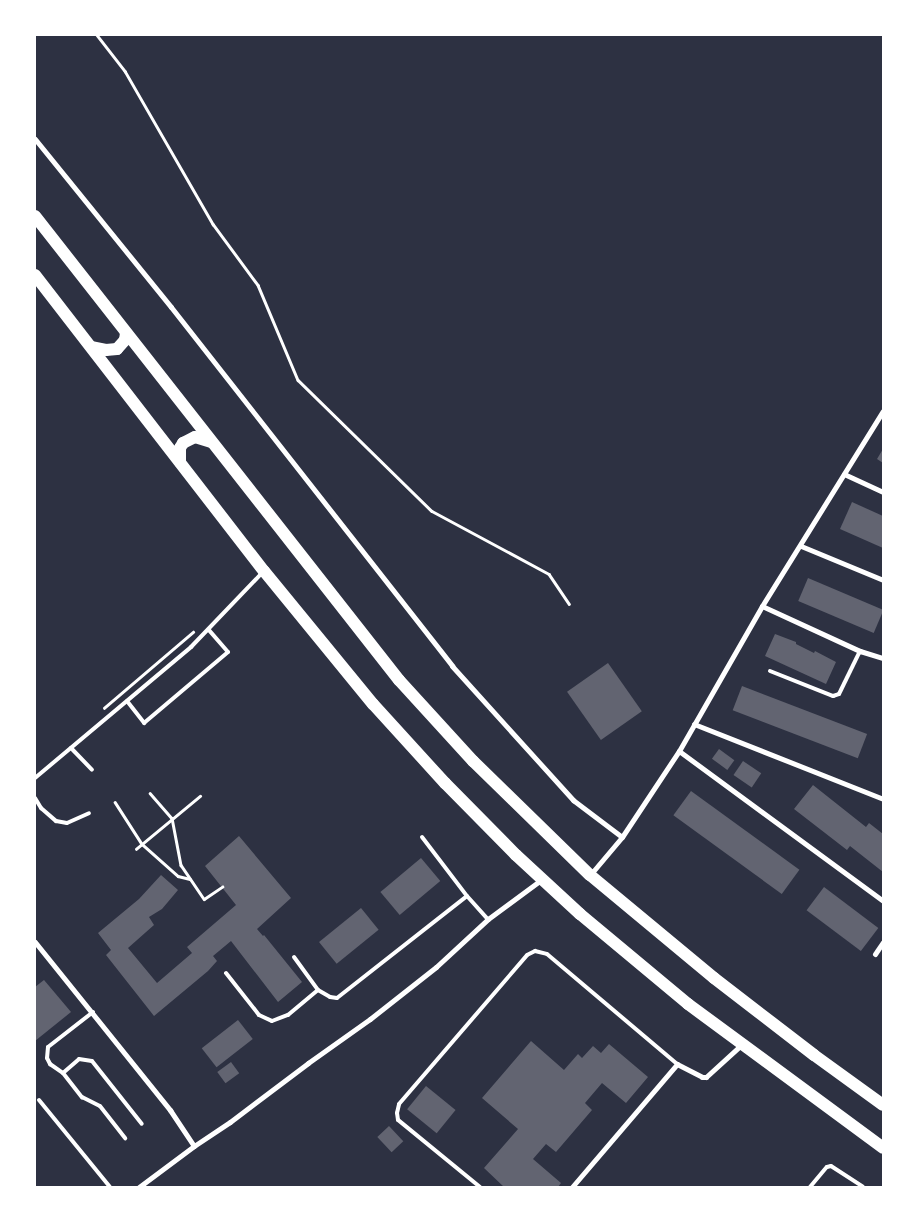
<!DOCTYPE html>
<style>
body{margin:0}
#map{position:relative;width:918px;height:1222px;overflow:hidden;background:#2d3142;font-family:"Source Sans 3",sans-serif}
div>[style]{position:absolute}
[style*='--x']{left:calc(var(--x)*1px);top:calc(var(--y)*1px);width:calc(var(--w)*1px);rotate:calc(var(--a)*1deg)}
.building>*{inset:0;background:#626471;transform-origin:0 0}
.path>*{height:2.5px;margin:-1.25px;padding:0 1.25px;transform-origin:1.25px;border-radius:1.25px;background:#fff}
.service>*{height:4px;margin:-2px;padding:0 2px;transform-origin:2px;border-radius:2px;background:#fff}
.minor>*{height:5px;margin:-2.5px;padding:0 2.5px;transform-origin:2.5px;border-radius:2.5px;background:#fff}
.trunk>*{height:12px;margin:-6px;padding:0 6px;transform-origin:6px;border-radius:6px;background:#fff}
span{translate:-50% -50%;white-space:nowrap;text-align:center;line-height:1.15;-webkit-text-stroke:5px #fff;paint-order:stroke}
.frame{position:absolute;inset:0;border:36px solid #fff;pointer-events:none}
</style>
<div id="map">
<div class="building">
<i style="clip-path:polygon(883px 449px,883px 463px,877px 459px)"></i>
<i style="clip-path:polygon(852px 502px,883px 516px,883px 548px,840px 529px)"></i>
<i style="left:808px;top:578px;width:82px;height:25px;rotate:23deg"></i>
<i style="clip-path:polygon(775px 634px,796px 642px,796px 644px,814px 653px,815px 651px,836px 662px,826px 684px,765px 656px)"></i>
<i style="left:608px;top:663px;width:59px;height:50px;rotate:55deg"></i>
<i style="left:742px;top:686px;width:134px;height:26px;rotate:21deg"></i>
<i style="left:719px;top:749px;width:19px;height:12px;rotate:36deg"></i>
<i style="left:743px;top:761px;width:22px;height:17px;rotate:34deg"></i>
<i style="clip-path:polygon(813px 785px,866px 827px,869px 823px,883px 834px,883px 872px,850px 846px,847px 850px,794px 809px)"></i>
<i style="left:691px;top:791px;width:134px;height:30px;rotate:36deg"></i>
<i style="clip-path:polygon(239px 836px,291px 898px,257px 929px,263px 936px,264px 935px,302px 982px,278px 1002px,231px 941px,213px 956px,217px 961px,208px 971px,154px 1016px,106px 955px,111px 950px,98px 933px,139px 899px,161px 875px,178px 890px,162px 909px,149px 917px,154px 925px,128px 948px,157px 983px,192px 953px,187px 947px,236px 905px,205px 866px)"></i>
<i style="left:421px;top:858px;width:30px;height:53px;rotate:50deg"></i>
<i style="left:824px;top:887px;width:68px;height:29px;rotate:37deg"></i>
<i style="left:361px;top:908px;width:28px;height:54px;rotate:51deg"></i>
<i style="clip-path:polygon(44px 980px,71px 1012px,35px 1041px,35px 987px)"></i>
<i style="left:238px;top:1020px;width:24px;height:46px;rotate:52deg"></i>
<i style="clip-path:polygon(531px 1041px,564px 1070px,578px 1054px,582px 1058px,593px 1046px,601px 1053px,609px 1044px,648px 1077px,626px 1103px,602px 1083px,585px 1103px,592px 1110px,556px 1152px,546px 1144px,533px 1159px,561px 1183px,558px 1187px,504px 1187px,484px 1168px,518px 1129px,482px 1098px)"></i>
<i style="left:231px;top:1062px;width:14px;height:17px;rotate:54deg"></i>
<i style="left:426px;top:1086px;width:38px;height:30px;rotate:39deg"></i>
<i style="left:389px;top:1126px;width:21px;height:16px;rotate:47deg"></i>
</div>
<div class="path">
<i style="--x:97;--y:35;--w:46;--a:52.1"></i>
<i style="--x:125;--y:71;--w:177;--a:60.1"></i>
<i style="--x:213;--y:224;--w:76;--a:53.6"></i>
<i style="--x:258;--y:285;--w:103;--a:67.2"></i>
<i style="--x:298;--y:380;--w:187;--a:44.4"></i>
<i style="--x:432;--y:511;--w:133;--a:28.3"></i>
<i style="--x:549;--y:574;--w:36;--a:56"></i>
<i style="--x:104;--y:708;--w:117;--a:-40.5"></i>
<i style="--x:150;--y:793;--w:33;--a:49"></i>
<i style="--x:172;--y:818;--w:48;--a:79.2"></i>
<i style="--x:181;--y:865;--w:41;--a:55.9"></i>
<i style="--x:204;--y:899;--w:22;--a:-34"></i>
<i style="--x:115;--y:802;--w:50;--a:57.3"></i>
<i style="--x:142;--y:844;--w:48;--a:41.6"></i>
<i style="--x:178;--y:876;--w:12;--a:14"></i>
<i style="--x:136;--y:849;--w:83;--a:-39.6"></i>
</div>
<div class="service">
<i style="--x:770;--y:671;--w:68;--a:21.6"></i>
<i style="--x:833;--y:696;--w:6;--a:-18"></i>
<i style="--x:839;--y:694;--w:48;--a:-64"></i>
<i style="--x:127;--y:701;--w:28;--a:52"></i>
<i style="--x:144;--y:723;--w:110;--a:-40.2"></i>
<i style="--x:228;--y:652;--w:29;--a:-131"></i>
<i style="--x:71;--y:748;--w:30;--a:46"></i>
<i style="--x:35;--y:778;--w:204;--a:-40"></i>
<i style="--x:191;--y:647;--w:104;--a:-46.2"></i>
<i style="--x:35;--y:798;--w:12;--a:59"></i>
<i style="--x:41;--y:808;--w:20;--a:41"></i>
<i style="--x:56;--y:821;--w:11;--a:10"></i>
<i style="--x:67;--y:823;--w:24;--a:-24"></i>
<i style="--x:422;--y:837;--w:74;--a:52.7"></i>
<i style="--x:467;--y:896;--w:31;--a:48"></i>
<i style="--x:294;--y:957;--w:41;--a:54"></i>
<i style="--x:318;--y:990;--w:14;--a:30"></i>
<i style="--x:330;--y:997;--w:7;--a:8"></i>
<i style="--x:337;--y:998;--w:165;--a:-38.1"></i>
<i style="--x:226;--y:973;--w:53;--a:51.8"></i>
<i style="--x:259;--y:1015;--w:14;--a:25"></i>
<i style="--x:272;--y:1021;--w:17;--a:-21"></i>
<i style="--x:288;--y:1015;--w:39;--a:-40"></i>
<i style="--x:93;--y:1012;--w:57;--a:142.1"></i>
<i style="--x:48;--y:1047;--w:11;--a:95"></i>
<i style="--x:47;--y:1058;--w:7;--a:63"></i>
<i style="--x:50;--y:1064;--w:16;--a:35"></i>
<i style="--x:63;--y:1073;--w:31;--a:52"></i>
<i style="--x:82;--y:1097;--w:20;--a:27"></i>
<i style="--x:100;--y:1106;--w:41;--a:52"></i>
<i style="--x:63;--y:1073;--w:21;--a:-41"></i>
<i style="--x:79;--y:1059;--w:13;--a:9"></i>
<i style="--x:92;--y:1061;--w:80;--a:51.6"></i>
<i style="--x:39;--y:1100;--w:112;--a:50.8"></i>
<i style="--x:480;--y:1187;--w:106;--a:-140.7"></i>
<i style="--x:398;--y:1120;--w:7;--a:-98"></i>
<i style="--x:397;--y:1113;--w:9;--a:-77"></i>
<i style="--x:399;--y:1104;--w:196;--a:-49.3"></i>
<i style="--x:527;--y:955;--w:9;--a:-27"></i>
<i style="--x:535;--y:951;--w:12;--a:14"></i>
<i style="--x:547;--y:954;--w:170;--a:40.2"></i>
<i style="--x:810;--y:1187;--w:26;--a:-50"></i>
<i style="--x:827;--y:1167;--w:4;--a:-14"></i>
<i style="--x:831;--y:1166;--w:38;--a:33"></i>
</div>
<div class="minor">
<i style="--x:35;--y:139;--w:216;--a:51"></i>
<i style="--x:171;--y:307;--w:456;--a:51.9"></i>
<i style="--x:452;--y:666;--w:181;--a:47.9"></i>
<i style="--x:573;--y:800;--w:61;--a:37.1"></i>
<i style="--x:844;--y:474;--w:43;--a:24.8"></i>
<i style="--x:801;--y:546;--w:89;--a:22.5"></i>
<i style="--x:762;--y:606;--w:108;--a:24.7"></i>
<i style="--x:860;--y:651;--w:24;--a:17"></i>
<i style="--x:694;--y:724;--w:203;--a:21.6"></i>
<i style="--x:679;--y:751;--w:253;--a:36.3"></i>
<i style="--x:590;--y:875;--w:50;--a:-49.9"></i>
<i style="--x:622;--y:837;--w:103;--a:-56.5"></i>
<i style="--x:679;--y:751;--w:167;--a:-60.2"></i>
<i style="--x:762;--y:606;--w:229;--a:-58.2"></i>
<i style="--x:35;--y:942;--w:216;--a:51.2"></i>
<i style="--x:170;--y:1110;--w:43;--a:56.3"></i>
<i style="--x:194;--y:1146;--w:43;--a:-33.7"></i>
<i style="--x:230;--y:1122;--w:98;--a:-37.1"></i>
<i style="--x:308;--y:1063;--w:76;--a:-35.4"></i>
<i style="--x:370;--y:1019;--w:84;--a:-38.2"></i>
<i style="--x:436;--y:967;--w:71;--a:-42.7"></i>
<i style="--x:488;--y:919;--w:67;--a:-36.5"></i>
<i style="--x:875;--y:954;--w:14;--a:-56"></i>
<i style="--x:139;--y:1187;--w:69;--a:-36.7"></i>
<i style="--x:572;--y:1187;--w:162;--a:-49.5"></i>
<i style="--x:677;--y:1064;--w:28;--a:27"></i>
<i style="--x:702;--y:1077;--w:4;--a:0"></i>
<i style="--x:706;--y:1077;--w:47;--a:-42.4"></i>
</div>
<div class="trunk">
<i style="--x:35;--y:216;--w:590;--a:51.89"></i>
<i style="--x:399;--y:680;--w:110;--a:47.6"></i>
<i style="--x:473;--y:761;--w:163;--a:44.3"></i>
<i style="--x:590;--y:875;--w:161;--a:39.7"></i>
<i style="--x:714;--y:978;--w:126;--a:37.6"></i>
<i style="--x:814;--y:1055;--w:85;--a:35.9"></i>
<i style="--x:35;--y:275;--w:374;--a:52.3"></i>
<i style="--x:264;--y:571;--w:172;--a:50.7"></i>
<i style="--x:373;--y:704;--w:107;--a:47.7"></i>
<i style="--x:445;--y:783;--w:101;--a:45.4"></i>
<i style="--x:516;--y:855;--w:87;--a:42.7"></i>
<i style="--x:580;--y:914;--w:141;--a:39.8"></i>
<i style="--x:688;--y:1004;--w:242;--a:36.4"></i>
<i style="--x:92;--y:347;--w:14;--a:12"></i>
<i style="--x:106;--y:350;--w:11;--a:-5"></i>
<i style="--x:117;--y:349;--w:12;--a:-48"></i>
<i style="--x:125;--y:340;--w:7;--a:-82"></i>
<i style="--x:180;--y:462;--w:14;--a:-90"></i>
<i style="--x:180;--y:448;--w:6;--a:-59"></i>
<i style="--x:183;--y:443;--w:13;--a:-27"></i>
<i style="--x:195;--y:437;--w:17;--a:17"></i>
</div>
<div class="frame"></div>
</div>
